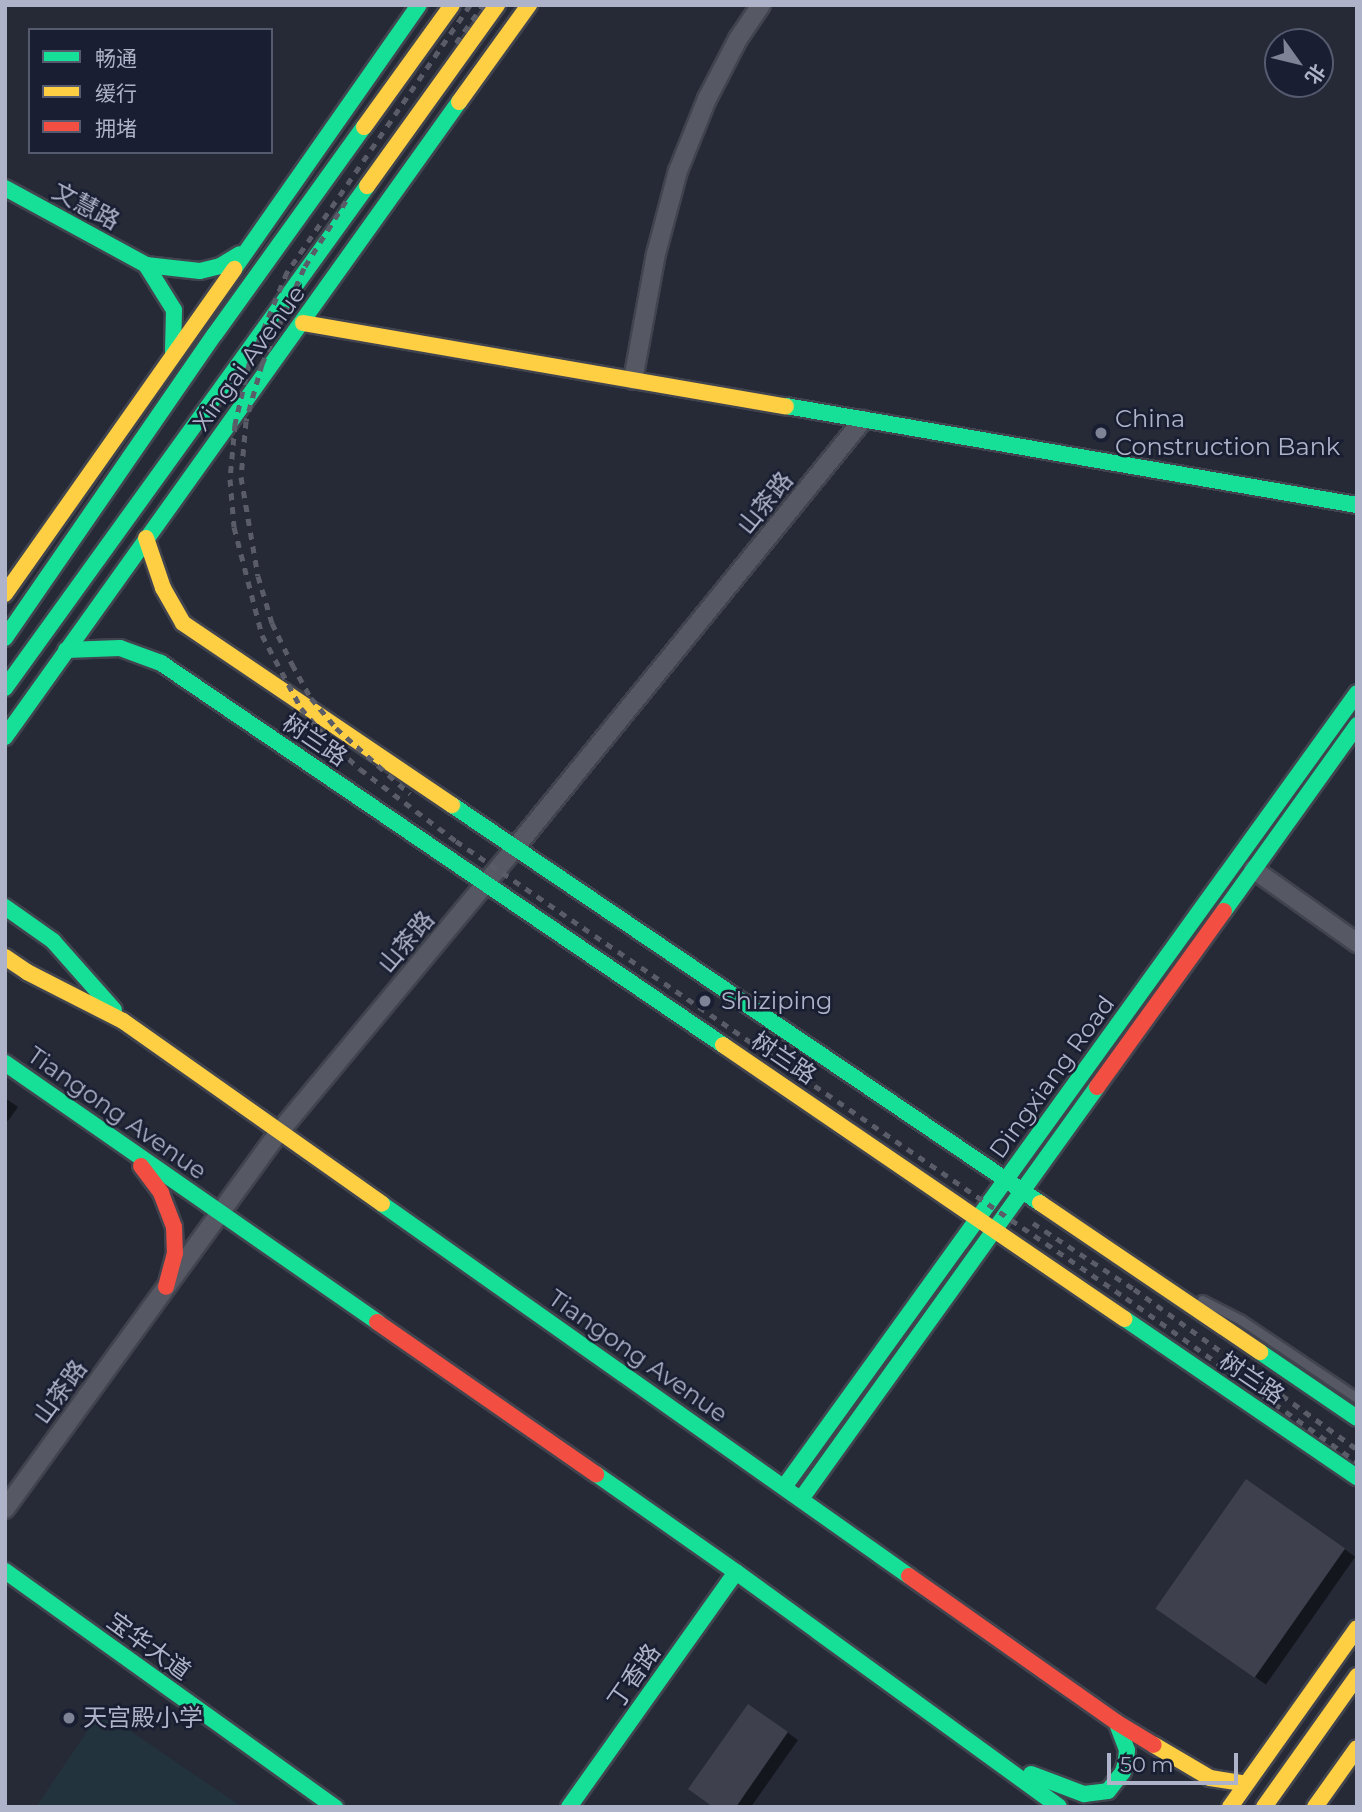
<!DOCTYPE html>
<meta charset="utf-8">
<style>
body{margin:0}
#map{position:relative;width:1362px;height:1812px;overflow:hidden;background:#262a37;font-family:Montserrat,"Noto Sans SC",sans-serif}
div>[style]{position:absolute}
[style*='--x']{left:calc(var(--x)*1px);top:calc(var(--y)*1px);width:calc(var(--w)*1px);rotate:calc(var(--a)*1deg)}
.green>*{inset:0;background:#23333d}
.shadow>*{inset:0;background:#0007;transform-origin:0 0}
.building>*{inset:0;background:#3e404d;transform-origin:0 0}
.roads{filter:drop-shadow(2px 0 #41444e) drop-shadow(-2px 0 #41444e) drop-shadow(0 2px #41444e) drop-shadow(0 -2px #41444e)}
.lane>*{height:9px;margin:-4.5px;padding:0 4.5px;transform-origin:4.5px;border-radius:4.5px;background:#565964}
.street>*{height:18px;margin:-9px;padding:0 9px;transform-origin:9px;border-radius:9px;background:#565964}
.fast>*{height:16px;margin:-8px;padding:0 8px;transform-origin:8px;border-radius:8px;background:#16e098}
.slow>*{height:16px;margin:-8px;padding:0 8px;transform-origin:8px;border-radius:8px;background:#ffcf43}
.jam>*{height:16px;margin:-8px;padding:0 8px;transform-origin:8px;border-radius:8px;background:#f24e42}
.rail>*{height:5px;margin-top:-2.5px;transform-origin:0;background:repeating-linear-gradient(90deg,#5a5d68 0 7px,transparent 0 14px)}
.dots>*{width:19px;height:19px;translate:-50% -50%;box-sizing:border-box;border:4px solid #191e32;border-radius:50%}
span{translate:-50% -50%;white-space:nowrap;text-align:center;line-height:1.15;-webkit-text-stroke:5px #191e32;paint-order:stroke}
.street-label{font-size:24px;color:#afb3c9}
.poi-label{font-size:24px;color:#afb3c9}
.left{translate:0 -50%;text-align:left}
.frame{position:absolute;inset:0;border:7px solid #afb3c9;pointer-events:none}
.legend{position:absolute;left:28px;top:28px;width:245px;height:126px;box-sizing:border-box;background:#191e32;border:2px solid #555a6e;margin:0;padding:9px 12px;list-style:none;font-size:21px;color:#afb3c9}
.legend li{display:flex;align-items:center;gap:14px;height:35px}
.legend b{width:35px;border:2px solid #555a6e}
.north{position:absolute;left:1264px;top:28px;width:70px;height:70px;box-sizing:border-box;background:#191e32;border:2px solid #555a6e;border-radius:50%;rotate:124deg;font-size:19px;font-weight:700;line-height:28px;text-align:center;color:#afb3c9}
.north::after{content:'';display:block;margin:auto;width:24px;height:32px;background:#7f8396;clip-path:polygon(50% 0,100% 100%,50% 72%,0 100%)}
.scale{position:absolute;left:1107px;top:1753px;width:131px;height:32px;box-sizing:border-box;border:4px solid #afb3c9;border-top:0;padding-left:9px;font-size:21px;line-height:24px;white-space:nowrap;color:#afb3c9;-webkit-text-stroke:5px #191e32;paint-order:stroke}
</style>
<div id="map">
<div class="green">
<i style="clip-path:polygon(101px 1711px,242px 1807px,36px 1807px)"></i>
</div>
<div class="shadow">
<i style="clip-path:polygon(5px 1098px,18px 1107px,8px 1121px,5px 1120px)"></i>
<i style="left:1257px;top:1488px;width:120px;height:156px;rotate:35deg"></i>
<i style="clip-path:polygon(759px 1712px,798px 1740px,751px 1807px,716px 1807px)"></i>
</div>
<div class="building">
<i style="left:1246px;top:1479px;width:121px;height:158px;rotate:35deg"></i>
<i style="clip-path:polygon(748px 1704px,788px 1732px,736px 1807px,713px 1807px,688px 1789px)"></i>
</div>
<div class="roads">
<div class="lane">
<i style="--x:1202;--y:1300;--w:44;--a:27.1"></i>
<i style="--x:1241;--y:1320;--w:140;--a:33.9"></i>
</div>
<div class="street">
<i style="--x:633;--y:380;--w:128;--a:-79.7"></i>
<i style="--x:656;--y:254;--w:86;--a:-75.2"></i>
<i style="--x:678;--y:171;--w:78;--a:-68.1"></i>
<i style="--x:707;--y:99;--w:68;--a:-62.7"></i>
<i style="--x:738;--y:39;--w:41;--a:-55.9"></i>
<i style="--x:1253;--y:869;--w:128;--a:35.4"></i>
<i style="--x:5;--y:1509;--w:467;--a:-54"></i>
<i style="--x:280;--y:1131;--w:368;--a:-50.3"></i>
<i style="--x:515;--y:848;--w:552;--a:-50.89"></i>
</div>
<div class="fast">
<i style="--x:5;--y:188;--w:161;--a:28.6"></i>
<i style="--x:146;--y:265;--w:54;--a:6.3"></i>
<i style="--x:200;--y:271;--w:21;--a:-14"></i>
<i style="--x:220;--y:266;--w:23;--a:-31"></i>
<i style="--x:146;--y:265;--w:53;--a:58.1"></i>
<i style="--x:174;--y:310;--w:42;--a:91.4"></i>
<i style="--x:234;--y:269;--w:322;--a:-55"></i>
<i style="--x:786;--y:406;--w:580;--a:9.84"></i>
<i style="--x:5;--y:638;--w:369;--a:-55.4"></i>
<i style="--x:215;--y:334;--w:255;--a:-54.3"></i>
<i style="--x:66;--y:650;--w:54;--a:-2.1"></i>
<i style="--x:120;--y:648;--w:44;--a:20.1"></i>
<i style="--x:161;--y:663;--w:680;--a:34.2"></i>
<i style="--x:5;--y:688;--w:619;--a:-54.2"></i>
<i style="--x:5;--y:737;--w:781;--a:-54.44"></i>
<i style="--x:452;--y:805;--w:710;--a:34.09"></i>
<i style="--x:5;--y:907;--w:59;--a:35.3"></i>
<i style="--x:53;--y:941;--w:92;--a:48.5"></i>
<i style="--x:1224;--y:911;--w:229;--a:-54.4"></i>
<i style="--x:5;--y:1063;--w:453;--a:34.8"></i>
<i style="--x:382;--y:1204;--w:645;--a:35.22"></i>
<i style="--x:1125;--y:1319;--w:281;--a:34.3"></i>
<i style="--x:1260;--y:1352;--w:117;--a:34.2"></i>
<i style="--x:596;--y:1474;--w:171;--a:35"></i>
<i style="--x:736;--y:1572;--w:399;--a:36"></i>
<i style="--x:784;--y:1487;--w:979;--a:-54.18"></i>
<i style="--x:801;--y:1499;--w:507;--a:-54.3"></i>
<i style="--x:5;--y:1571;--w:406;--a:35.6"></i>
<i style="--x:1031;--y:1774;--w:57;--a:20.7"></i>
<i style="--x:1084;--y:1794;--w:24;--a:-7"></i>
<i style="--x:1108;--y:1791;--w:24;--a:-52"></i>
<i style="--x:1123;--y:1772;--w:11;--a:-75"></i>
<i style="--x:1126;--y:1761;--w:11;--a:-85"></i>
<i style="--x:1127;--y:1750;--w:30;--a:-111"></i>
<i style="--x:569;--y:1807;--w:288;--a:-54.6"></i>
</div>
<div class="slow">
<i style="--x:459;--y:102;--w:120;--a:-54.2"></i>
<i style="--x:364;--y:127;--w:150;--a:-54.2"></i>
<i style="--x:367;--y:186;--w:223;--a:-54.3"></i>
<i style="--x:303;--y:323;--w:490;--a:9.8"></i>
<i style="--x:146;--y:538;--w:53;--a:71.2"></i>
<i style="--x:163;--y:588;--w:40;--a:60.3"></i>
<i style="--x:183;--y:623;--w:325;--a:34.1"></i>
<i style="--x:5;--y:594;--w:398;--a:-54.8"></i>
<i style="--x:5;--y:957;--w:27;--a:34"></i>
<i style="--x:27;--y:972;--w:108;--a:27"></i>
<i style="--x:123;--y:1021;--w:317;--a:35.2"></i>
<i style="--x:723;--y:1045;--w:486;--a:34.3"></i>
<i style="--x:1040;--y:1203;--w:266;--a:34.1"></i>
<i style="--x:1154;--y:1745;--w:65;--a:30.5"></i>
<i style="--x:1210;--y:1778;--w:36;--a:9"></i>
<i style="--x:1230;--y:1807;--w:219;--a:-54.6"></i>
<i style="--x:1264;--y:1807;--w:161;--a:-54.6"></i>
<i style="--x:1315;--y:1807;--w:72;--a:-54.6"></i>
</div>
<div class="jam">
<i style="--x:1097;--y:1087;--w:217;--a:-54.2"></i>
<i style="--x:141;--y:1166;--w:34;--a:53"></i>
<i style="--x:161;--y:1193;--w:36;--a:69"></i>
<i style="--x:174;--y:1227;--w:26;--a:88"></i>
<i style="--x:175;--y:1253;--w:35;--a:105"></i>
<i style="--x:377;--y:1322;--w:267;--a:34.8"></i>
<i style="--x:909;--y:1576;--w:253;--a:35.2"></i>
<i style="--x:1116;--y:1722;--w:44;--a:31.2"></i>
</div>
</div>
<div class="rail">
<i style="--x:470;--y:5;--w:324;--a:124.4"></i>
<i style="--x:287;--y:272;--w:100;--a:112.4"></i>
<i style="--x:249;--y:364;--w:62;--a:103.1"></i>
<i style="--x:235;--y:424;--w:55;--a:95.2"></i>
<i style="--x:230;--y:479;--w:48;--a:85.2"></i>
<i style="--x:234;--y:527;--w:112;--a:75.5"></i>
<i style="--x:262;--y:635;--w:83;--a:61.9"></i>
<i style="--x:301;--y:708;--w:42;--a:49.8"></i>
<i style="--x:328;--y:740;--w:43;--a:42.2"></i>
<i style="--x:360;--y:769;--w:120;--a:36.9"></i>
<i style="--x:456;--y:841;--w:811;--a:34.3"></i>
<i style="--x:1126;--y:1298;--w:283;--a:35.4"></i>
<i style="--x:456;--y:43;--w:47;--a:-54.6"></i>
<i style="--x:346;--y:201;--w:79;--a:122.1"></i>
<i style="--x:304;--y:268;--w:105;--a:113.6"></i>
<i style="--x:262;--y:364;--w:59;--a:105.7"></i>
<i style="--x:246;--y:421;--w:56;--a:95.1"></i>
<i style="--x:241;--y:477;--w:100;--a:80.3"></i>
<i style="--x:258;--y:576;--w:49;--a:73.4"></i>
<i style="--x:272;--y:623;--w:46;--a:64"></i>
<i style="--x:292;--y:664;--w:39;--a:61"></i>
<i style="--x:311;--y:698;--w:39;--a:50"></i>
<i style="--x:336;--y:728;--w:99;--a:41.7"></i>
<i style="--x:1033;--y:1223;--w:121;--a:33.2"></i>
<i style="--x:1134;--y:1289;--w:274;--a:35.7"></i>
</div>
<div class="dots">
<i style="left:1101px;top:433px;background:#7f8396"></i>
<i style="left:705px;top:1001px;background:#7f8396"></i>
<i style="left:69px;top:1718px;background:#7f8396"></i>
</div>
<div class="street-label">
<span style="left:86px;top:206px;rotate:28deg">文慧路</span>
<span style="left:249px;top:358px;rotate:-54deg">Xingai Avenue</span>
<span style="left:765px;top:503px;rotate:-51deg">山茶路</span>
<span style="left:315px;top:740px;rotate:34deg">树兰路</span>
<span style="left:406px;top:942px;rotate:-50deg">山茶路</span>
<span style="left:784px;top:1058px;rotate:34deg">树兰路</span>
<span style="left:1052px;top:1077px;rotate:-54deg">Dingxiang Road</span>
<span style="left:117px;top:1113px;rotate:35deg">Tiangong Avenue</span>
<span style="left:638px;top:1356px;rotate:35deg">Tiangong Avenue</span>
<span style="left:1252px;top:1378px;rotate:34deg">树兰路</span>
<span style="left:60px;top:1392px;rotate:-54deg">山茶路</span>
<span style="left:149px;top:1646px;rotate:36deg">宝华大道</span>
<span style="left:634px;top:1676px;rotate:-55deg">丁香路</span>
</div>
<div class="poi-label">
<span class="left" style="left:1115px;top:433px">China<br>Construction Bank</span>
<span class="left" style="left:721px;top:1001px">Shiziping</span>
<span class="left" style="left:83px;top:1718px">天宫殿小学</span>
</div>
<div class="frame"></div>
<ul class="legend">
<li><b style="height:9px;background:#16e098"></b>畅通</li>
<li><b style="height:9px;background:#ffcf43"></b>缓行</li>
<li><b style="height:9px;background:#f24e42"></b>拥堵</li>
</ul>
<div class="north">北</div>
<div class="scale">50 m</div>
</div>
